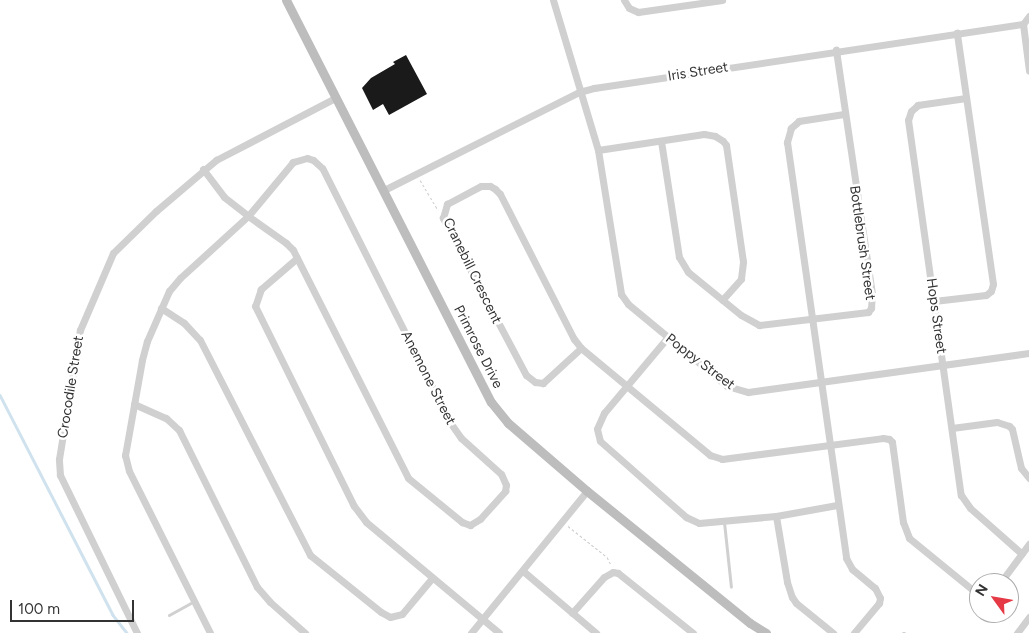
<!DOCTYPE html>
<style>
body{margin:0}
#map{position:relative;width:1029px;height:633px;overflow:hidden;background:#fff;font-family:Figtree,sans-serif}
div>[style]{position:absolute}
[style*='--x']{left:calc(var(--x)*1px);top:calc(var(--y)*1px);width:calc(var(--w)*1px);rotate:calc(var(--a)*1deg)}
.stream>*{height:2.5px;margin:-1.25px;padding:0 1.25px;transform-origin:1.25px;border-radius:1.25px;background:#cfe2ee}
.building>*{inset:0;background:#1a1a1a}
.path>*{height:1px;margin-top:-0.5px;transform-origin:0;background:repeating-linear-gradient(90deg,#cdcdcd 0 2.5px,transparent 0 5px)}
.lane>*{height:3px;margin:-1.5px;padding:0 1.5px;transform-origin:1.5px;border-radius:1.5px;background:#d0d0d0}
.street>*{height:7px;margin:-3.5px;padding:0 3.5px;transform-origin:3.5px;border-radius:3.5px;background:#d0d0d0}
.secondary>*{height:9px;margin:-4.5px;padding:0 4.5px;transform-origin:4.5px;border-radius:4.5px;background:#bdbdbd}
span{translate:-50% -50%;white-space:nowrap;text-align:center;line-height:1.15;-webkit-text-stroke:5px #fff;paint-order:stroke}
.street-label{font-size:14px;color:#333}
.north{position:absolute;left:969px;top:573px;width:50px;height:50px;box-sizing:border-box;background:#fff;border:1px solid #adadad;border-radius:50%;rotate:302deg;font-size:14px;font-weight:700;line-height:20px;text-align:center;color:#333}
.north::after{content:'';display:block;margin:auto;width:18px;height:22px;background:#e63946;clip-path:polygon(50% 0,100% 100%,50% 72%,0 100%)}
.scale{position:absolute;left:10px;top:600px;width:124px;height:22px;box-sizing:border-box;border:2px solid #333;border-top:0;padding-left:6px;font-size:15px;line-height:18px;white-space:nowrap;color:#333;-webkit-text-stroke:4px #fff;paint-order:stroke}
</style>
<div id="map">
<div class="stream">
<i style="--x:0;--y:395;--w:247;--a:62.8"></i>
<i style="--x:113;--y:615;--w:23;--a:52"></i>
</div>
<div class="building">
<i style="clip-path:polygon(406px 55px,427px 94px,389px 115px,383px 104px,373px 110px,362px 88px,371px 78px,395px 64px,393px 62px)"></i>
</div>
<div class="path">
<i style="--x:420;--y:180;--w:35;--a:59"></i>
<i style="--x:568;--y:526;--w:50;--a:38.5"></i>
<i style="--x:607;--y:557;--w:9;--a:63"></i>
</div>
<div class="lane">
<i style="--x:724;--y:522;--w:65;--a:83.9"></i>
<i style="--x:169;--y:615;--w:29;--a:-29"></i>
<i style="--x:903;--y:633;--w:1;--a:0"></i>
</div>
<div class="street">
<i style="--x:553;--y:0;--w:157;--a:73.3"></i>
<i style="--x:598;--y:150;--w:146;--a:80.9"></i>
<i style="--x:621;--y:294;--w:12;--a:55"></i>
<i style="--x:628;--y:304;--w:129;--a:39.6"></i>
<i style="--x:727;--y:386;--w:22;--a:16"></i>
<i style="--x:748;--y:392;--w:284;--a:-7.9"></i>
<i style="--x:624;--y:0;--w:9;--a:58"></i>
<i style="--x:629;--y:8;--w:10;--a:24"></i>
<i style="--x:638;--y:12;--w:85;--a:-8.1"></i>
<i style="--x:1023;--y:24;--w:47;--a:82.7"></i>
<i style="--x:966;--y:98;--w:49;--a:171.7"></i>
<i style="--x:918;--y:105;--w:9;--a:139"></i>
<i style="--x:911;--y:111;--w:9;--a:108"></i>
<i style="--x:908;--y:120;--w:379;--a:82"></i>
<i style="--x:961;--y:495;--w:16;--a:55"></i>
<i style="--x:970;--y:508;--w:69;--a:41.5"></i>
<i style="--x:844;--y:114;--w:46;--a:171.2"></i>
<i style="--x:799;--y:121;--w:11;--a:139"></i>
<i style="--x:791;--y:128;--w:15;--a:106"></i>
<i style="--x:787;--y:142;--w:420;--a:81.9"></i>
<i style="--x:846;--y:558;--w:13;--a:61"></i>
<i style="--x:852;--y:569;--w:30;--a:40"></i>
<i style="--x:875;--y:588;--w:11;--a:63"></i>
<i style="--x:880;--y:598;--w:5;--a:101"></i>
<i style="--x:879;--y:603;--w:39;--a:130"></i>
<i style="--x:661;--y:141;--w:117;--a:81.2"></i>
<i style="--x:679;--y:257;--w:17;--a:59"></i>
<i style="--x:688;--y:272;--w:68;--a:39.1"></i>
<i style="--x:741;--y:315;--w:21;--a:29"></i>
<i style="--x:759;--y:325;--w:110;--a:-6.8"></i>
<i style="--x:868;--y:312;--w:5;--a:-53"></i>
<i style="--x:871;--y:308;--w:14;--a:-86"></i>
<i style="--x:872;--y:294;--w:247;--a:-98.4"></i>
<i style="--x:598;--y:150;--w:107;--a:-8.6"></i>
<i style="--x:704;--y:134;--w:11;--a:10"></i>
<i style="--x:715;--y:136;--w:9;--a:32"></i>
<i style="--x:723;--y:141;--w:5;--a:53"></i>
<i style="--x:726;--y:145;--w:118;--a:81.7"></i>
<i style="--x:743;--y:262;--w:17;--a:97"></i>
<i style="--x:741;--y:279;--w:28;--a:132"></i>
<i style="--x:203;--y:169;--w:35;--a:53"></i>
<i style="--x:224;--y:197;--w:31;--a:38"></i>
<i style="--x:248;--y:216;--w:47;--a:35.4"></i>
<i style="--x:286;--y:243;--w:10;--a:45"></i>
<i style="--x:293;--y:250;--w:255;--a:63.2"></i>
<i style="--x:408;--y:478;--w:70;--a:39.2"></i>
<i style="--x:462;--y:522;--w:9;--a:21"></i>
<i style="--x:470;--y:525;--w:12;--a:-31"></i>
<i style="--x:480;--y:519;--w:38;--a:-48"></i>
<i style="--x:505;--y:491;--w:6;--a:-81"></i>
<i style="--x:506;--y:485;--w:12;--a:-114"></i>
<i style="--x:501;--y:474;--w:54;--a:-138"></i>
<i style="--x:461;--y:438;--w:19;--a:-125"></i>
<i style="--x:450;--y:422;--w:284;--a:-116.7"></i>
<i style="--x:322;--y:168;--w:12;--a:-138"></i>
<i style="--x:313;--y:160;--w:6;--a:-162"></i>
<i style="--x:307;--y:158;--w:15;--a:164"></i>
<i style="--x:293;--y:162;--w:70;--a:129.8"></i>
<i style="--x:248;--y:216;--w:92;--a:137.6"></i>
<i style="--x:180;--y:278;--w:17;--a:130"></i>
<i style="--x:169;--y:291;--w:55;--a:113.7"></i>
<i style="--x:147;--y:341;--w:20;--a:105"></i>
<i style="--x:142;--y:360;--w:97;--a:100.1"></i>
<i style="--x:125;--y:455;--w:16;--a:76"></i>
<i style="--x:129;--y:471;--w:181;--a:63.4"></i>
<i style="--x:384;--y:190;--w:218;--a:-26.7"></i>
<i style="--x:579;--y:92;--w:16;--a:-15"></i>
<i style="--x:594;--y:88;--w:434;--a:-8.5"></i>
<i style="--x:1023;--y:24;--w:10;--a:-53"></i>
<i style="--x:297;--y:258;--w:48;--a:139.3"></i>
<i style="--x:261;--y:289;--w:18;--a:109"></i>
<i style="--x:255;--y:306;--w:223;--a:63.7"></i>
<i style="--x:354;--y:506;--w:20;--a:53"></i>
<i style="--x:366;--y:522;--w:173;--a:39.8"></i>
<i style="--x:934;--y:301;--w:52;--a:-6.6"></i>
<i style="--x:986;--y:295;--w:6;--a:-39"></i>
<i style="--x:991;--y:291;--w:7;--a:-74"></i>
<i style="--x:993;--y:284;--w:254;--a:-98.2"></i>
<i style="--x:161;--y:308;--w:27;--a:33"></i>
<i style="--x:184;--y:323;--w:23;--a:47"></i>
<i style="--x:200;--y:340;--w:242;--a:62.9"></i>
<i style="--x:310;--y:555;--w:91;--a:38.8"></i>
<i style="--x:381;--y:612;--w:10;--a:29"></i>
<i style="--x:390;--y:617;--w:12;--a:-14"></i>
<i style="--x:402;--y:614;--w:47;--a:-50.2"></i>
<i style="--x:667;--y:338;--w:98;--a:130"></i>
<i style="--x:604;--y:413;--w:17;--a:114"></i>
<i style="--x:597;--y:429;--w:12;--a:76"></i>
<i style="--x:600;--y:441;--w:115;--a:41.5"></i>
<i style="--x:686;--y:517;--w:14;--a:25"></i>
<i style="--x:699;--y:523;--w:77;--a:-5.2"></i>
<i style="--x:776;--y:516;--w:62;--a:-10.2"></i>
<i style="--x:581;--y:348;--w:52;--a:137.4"></i>
<i style="--x:543;--y:383;--w:8;--a:-173"></i>
<i style="--x:535;--y:382;--w:11;--a:-142"></i>
<i style="--x:526;--y:375;--w:178;--a:-117.9"></i>
<i style="--x:443;--y:218;--w:15;--a:-74"></i>
<i style="--x:447;--y:204;--w:38;--a:-28"></i>
<i style="--x:481;--y:186;--w:9;--a:0"></i>
<i style="--x:490;--y:186;--w:6;--a:31"></i>
<i style="--x:495;--y:189;--w:7;--a:45"></i>
<i style="--x:500;--y:194;--w:163;--a:63"></i>
<i style="--x:574;--y:339;--w:11;--a:52"></i>
<i style="--x:581;--y:348;--w:168;--a:39.7"></i>
<i style="--x:710;--y:455;--w:13;--a:18"></i>
<i style="--x:722;--y:459;--w:162;--a:-7.4"></i>
<i style="--x:883;--y:438;--w:6;--a:9"></i>
<i style="--x:889;--y:439;--w:4;--a:45"></i>
<i style="--x:892;--y:442;--w:81;--a:82.2"></i>
<i style="--x:903;--y:522;--w:17;--a:69"></i>
<i style="--x:909;--y:538;--w:90;--a:39.2"></i>
<i style="--x:134;--y:404;--w:35;--a:24"></i>
<i style="--x:166;--y:418;--w:18;--a:43"></i>
<i style="--x:179;--y:430;--w:175;--a:63.6"></i>
<i style="--x:257;--y:587;--w:20;--a:49"></i>
<i style="--x:270;--y:602;--w:47;--a:41.5"></i>
<i style="--x:952;--y:428;--w:45;--a:-7.6"></i>
<i style="--x:997;--y:422;--w:13;--a:18"></i>
<i style="--x:1009;--y:426;--w:4;--a:45"></i>
<i style="--x:1012;--y:429;--w:40;--a:77"></i>
<i style="--x:1021;--y:468;--w:13;--a:51"></i>
<i style="--x:776;--y:516;--w:67;--a:80.5"></i>
<i style="--x:787;--y:582;--w:16;--a:72"></i>
<i style="--x:792;--y:597;--w:7;--a:56"></i>
<i style="--x:796;--y:603;--w:48;--a:39"></i>
<i style="--x:523;--y:571;--w:96;--a:40.3"></i>
<i style="--x:1000;--y:583;--w:49;--a:-53.4"></i>
<i style="--x:572;--y:613;--w:48;--a:-48.4"></i>
<i style="--x:604;--y:577;--w:10;--a:-29"></i>
<i style="--x:613;--y:572;--w:5;--a:11"></i>
<i style="--x:618;--y:573;--w:96;--a:38.7"></i>
<i style="--x:137;--y:633;--w:176;--a:-116"></i>
<i style="--x:60;--y:475;--w:16;--a:-94"></i>
<i style="--x:59;--y:459;--w:131;--a:-80.8"></i>
<i style="--x:80;--y:330;--w:84;--a:-66.8"></i>
<i style="--x:113;--y:253;--w:60;--a:-44.3"></i>
<i style="--x:156;--y:211;--w:79;--a:-40.4"></i>
<i style="--x:216;--y:160;--w:134;--a:-27.5"></i>
<i style="--x:471;--y:633;--w:183;--a:-50.8"></i>
<i style="--x:1017;--y:633;--w:20;--a:-53"></i>
</div>
<div class="secondary">
<i style="--x:286;--y:0;--w:451;--a:63"></i>
<i style="--x:491;--y:402;--w:27;--a:51"></i>
<i style="--x:508;--y:423;--w:104;--a:40.7"></i>
<i style="--x:587;--y:491;--w:210;--a:39"></i>
<i style="--x:750;--y:623;--w:19;--a:32"></i>
</div>
<div class="street-label">
<span style="left:698px;top:72px;rotate:-9deg">Iris Street</span>
<span style="left:862px;top:243px;rotate:82deg">Bottlebrush Street</span>
<span style="left:472px;top:271px;rotate:64deg">Cranebill Crescent</span>
<span style="left:936px;top:316px;rotate:82deg">Hops Street</span>
<span style="left:478px;top:347px;rotate:63deg">Primrose Drive</span>
<span style="left:700px;top:362px;rotate:37deg">Poppy Street</span>
<span style="left:428px;top:378px;rotate:63deg">Anemone Street</span>
<span style="left:71px;top:387px;rotate:-81deg">Crocodile Street</span>
</div>
<div class="north">N</div>
<div class="scale">100 m</div>
</div>
